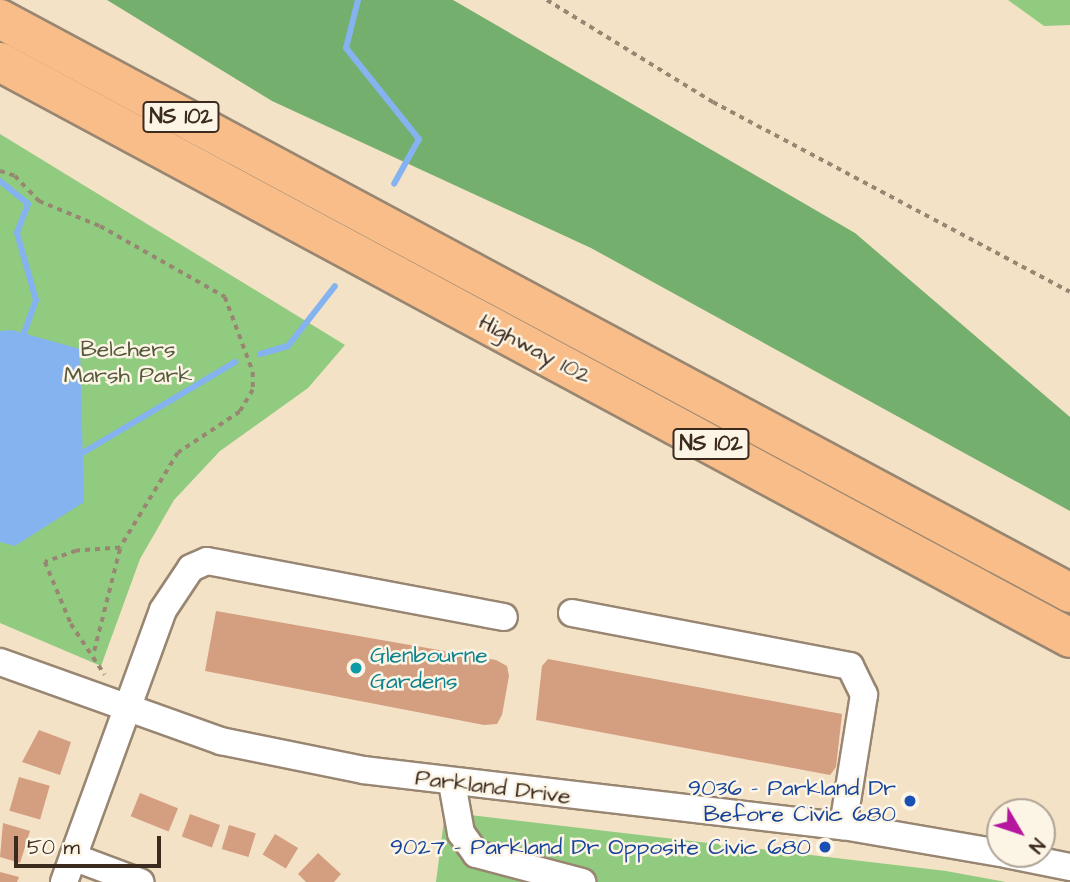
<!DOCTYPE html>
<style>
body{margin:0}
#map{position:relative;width:1070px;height:882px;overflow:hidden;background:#f4e2c6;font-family:"Architects Daughter",sans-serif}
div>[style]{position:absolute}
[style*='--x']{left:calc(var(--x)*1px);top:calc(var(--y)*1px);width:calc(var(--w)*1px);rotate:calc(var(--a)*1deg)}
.green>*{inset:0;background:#90cb7f}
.forest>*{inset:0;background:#74af6e}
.water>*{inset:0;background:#84b3ef}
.stream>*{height:6px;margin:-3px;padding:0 3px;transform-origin:3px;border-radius:3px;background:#84b3ef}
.building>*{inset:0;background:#d49e80;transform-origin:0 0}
.path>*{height:3.5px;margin-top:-1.75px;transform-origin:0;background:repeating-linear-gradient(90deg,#988672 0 5px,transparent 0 10px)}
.roads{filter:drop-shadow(2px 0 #988672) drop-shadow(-2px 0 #988672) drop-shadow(0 2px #988672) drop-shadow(0 -2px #988672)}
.minor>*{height:26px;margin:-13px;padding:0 13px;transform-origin:13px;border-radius:13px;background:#fff}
.highway>*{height:38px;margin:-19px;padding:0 19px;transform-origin:19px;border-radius:19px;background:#f8bd89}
.dots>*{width:19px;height:19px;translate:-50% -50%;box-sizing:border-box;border:4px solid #fcf5e5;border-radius:50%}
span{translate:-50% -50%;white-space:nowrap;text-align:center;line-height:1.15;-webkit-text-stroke:5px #fcf5e5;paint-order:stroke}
.shield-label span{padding:2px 5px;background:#fcf5e5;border:2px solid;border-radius:5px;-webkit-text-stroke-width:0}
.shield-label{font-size:21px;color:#3b2a1e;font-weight:700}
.park-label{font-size:23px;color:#545a3b}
.street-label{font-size:23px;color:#3b2a1e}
.culture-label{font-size:23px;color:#0d838f}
.left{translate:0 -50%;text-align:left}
.transit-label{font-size:23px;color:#164399}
.right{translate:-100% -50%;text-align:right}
.north{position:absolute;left:986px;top:798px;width:70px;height:70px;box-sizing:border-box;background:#fcf5e5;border:2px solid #afa495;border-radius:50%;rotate:129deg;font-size:19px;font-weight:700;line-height:28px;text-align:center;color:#3b2a1e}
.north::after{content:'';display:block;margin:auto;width:24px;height:32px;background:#b5179e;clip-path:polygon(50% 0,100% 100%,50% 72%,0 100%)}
.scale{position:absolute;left:14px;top:836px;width:147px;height:32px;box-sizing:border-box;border:4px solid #3b2a1e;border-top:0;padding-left:9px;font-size:21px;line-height:24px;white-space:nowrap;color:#3b2a1e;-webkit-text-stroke:5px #fcf5e5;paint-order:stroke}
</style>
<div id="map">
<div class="green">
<i style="clip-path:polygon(1008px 0,1070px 0,1070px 25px,1044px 26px)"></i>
<i style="clip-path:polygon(0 134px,345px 345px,308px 388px,220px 451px,174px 500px,140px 559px,101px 666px,0 623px)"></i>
<i style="clip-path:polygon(445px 812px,946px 871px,1006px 882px,436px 882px)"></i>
</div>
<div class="forest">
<i style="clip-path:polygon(107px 0,453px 0,855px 233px,1070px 417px,1070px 511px,591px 248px,272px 101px)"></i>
</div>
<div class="water">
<i style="clip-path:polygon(12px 330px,80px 349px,84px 502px,15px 546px,0 542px,0 331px)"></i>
</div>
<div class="stream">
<i style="--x:358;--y:0;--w:49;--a:104"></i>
<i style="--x:346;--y:48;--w:117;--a:51.3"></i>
<i style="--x:419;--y:139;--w:51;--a:119.1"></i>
<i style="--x:0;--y:181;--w:36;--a:39"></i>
<i style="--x:28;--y:204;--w:31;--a:111"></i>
<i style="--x:17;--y:233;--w:70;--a:74.2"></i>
<i style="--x:36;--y:300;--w:35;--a:110"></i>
<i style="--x:260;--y:354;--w:29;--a:-16"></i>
<i style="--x:288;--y:346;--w:76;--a:-51.9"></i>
<i style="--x:79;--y:455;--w:182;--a:-30.8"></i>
</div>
<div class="building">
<i style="clip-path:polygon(216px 611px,496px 660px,507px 666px,509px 676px,502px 715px,497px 724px,484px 725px,205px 671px)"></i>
<i style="clip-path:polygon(548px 659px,842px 714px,836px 767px,830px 775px,536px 720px,542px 666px)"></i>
<i style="clip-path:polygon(39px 730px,71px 742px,60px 775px,22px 762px)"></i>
<i style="left:19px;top:777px;width:32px;height:35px;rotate:16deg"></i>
<i style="left:140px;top:793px;width:41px;height:25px;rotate:22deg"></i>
<i style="left:190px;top:814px;width:32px;height:24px;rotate:20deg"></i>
<i style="clip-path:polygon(3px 823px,30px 831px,20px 863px,0 857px)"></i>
<i style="left:229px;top:825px;width:28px;height:25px;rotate:17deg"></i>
<i style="left:275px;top:834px;width:27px;height:24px;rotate:31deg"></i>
<i style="clip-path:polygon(318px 853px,341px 874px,334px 882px,306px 882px,298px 874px)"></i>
<i style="clip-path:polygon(0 872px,19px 877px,17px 882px,0 882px)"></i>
</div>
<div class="path">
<i style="--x:547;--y:0;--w:195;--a:31.6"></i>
<i style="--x:713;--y:102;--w:404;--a:28"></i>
<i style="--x:0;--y:171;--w:16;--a:18"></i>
<i style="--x:15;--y:176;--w:35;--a:46"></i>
<i style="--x:39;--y:201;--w:66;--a:22.3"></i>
<i style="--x:100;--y:226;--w:144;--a:29.6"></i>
<i style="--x:225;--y:297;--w:80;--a:69.5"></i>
<i style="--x:253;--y:372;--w:18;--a:90"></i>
<i style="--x:253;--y:390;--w:26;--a:121"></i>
<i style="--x:240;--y:412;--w:74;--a:146.5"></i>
<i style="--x:178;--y:453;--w:111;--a:121.4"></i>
<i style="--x:120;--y:548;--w:44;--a:176.1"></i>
<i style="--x:76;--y:551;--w:33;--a:160"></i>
<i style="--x:45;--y:562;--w:67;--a:67.2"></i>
<i style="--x:71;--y:624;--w:61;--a:56.3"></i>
<i style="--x:94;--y:651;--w:106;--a:-75.8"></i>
</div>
<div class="roads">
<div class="minor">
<i style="--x:572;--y:613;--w:283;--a:10.8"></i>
<i style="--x:850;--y:666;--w:32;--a:64"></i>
<i style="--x:864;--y:695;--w:133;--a:99.1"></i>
<i style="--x:0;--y:662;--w:235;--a:19.7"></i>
<i style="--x:221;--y:741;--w:145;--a:11.5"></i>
<i style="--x:363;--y:770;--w:483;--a:6.7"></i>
<i style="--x:843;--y:826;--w:159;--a:9.8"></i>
<i style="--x:452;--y:783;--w:51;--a:79.8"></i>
<i style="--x:461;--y:833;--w:26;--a:54"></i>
<i style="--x:476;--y:854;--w:110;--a:14.8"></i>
<i style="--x:1005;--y:854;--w:66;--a:11.3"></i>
<i style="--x:73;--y:857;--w:72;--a:20.5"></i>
<i style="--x:64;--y:882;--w:289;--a:-70"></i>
<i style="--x:163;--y:610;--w:50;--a:-56.3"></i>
<i style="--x:191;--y:568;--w:17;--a:-24"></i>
<i style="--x:207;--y:561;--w:302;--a:10.7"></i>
</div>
<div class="highway">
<i style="--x:0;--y:19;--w:1214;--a:28.21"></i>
<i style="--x:0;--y:62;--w:1215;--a:28.29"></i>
</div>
</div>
<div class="dots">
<i style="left:356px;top:668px;background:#0f9aa8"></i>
<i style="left:910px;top:801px;background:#1a4fb4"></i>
<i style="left:825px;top:847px;background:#1a4fb4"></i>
</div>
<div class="shield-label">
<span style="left:181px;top:117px">NS 102</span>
<span style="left:711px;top:444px">NS 102</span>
</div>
<div class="park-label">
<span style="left:128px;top:362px">Belchers<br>Marsh Park</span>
</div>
<div class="street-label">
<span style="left:535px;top:349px;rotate:28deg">Highway 102</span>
<span style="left:493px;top:787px;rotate:7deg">Parkland Drive</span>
</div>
<div class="culture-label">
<span class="left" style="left:370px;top:668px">Glenbourne<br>Gardens</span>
</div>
<div class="transit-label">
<span class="right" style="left:896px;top:801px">9036 - Parkland Dr<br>Before Civic 680</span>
<span class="right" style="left:811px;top:847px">9027 - Parkland Dr Opposite Civic 680</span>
</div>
<div class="north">N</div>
<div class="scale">50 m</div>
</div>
